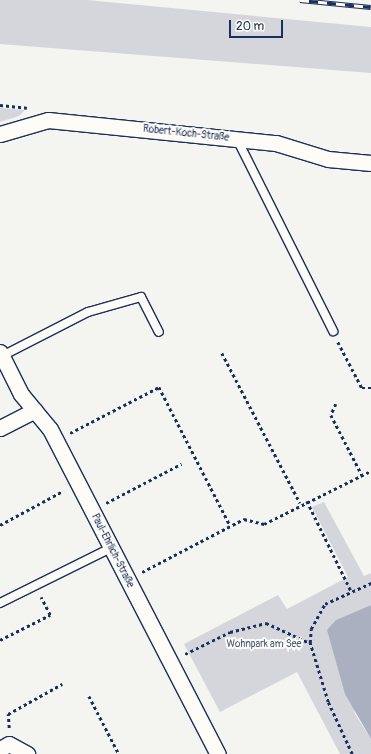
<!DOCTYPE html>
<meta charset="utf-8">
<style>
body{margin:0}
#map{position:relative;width:371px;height:754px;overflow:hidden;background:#f4f4f1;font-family:Pangolin,sans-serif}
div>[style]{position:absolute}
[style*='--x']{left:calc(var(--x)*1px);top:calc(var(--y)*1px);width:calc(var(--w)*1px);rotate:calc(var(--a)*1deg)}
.green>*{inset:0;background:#d4d6db}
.water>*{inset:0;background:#aab0bf}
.path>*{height:2.5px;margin-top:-1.25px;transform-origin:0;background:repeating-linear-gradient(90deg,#1b2f5e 0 3px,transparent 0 6px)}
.roads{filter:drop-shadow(1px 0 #1b2f5e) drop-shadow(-1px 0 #1b2f5e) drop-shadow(0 1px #1b2f5e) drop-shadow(0 -1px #1b2f5e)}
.service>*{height:8px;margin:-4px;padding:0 4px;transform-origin:4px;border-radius:4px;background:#fdfcf7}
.minor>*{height:15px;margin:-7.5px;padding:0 7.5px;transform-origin:7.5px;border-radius:7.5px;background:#fdfcf7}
.rail>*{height:4.5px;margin-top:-2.25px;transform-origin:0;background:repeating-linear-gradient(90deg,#fdfcf7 0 9px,#1b2f5e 0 18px);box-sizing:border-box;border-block:1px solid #1b2f5e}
span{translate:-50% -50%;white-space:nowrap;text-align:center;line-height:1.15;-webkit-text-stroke:4px #fdfcf7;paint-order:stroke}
.street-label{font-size:10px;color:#1b2f5e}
.park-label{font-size:10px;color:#49597d}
.scale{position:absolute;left:229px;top:20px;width:54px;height:18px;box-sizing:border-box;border:2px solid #1b2f5e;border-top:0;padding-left:5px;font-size:12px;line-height:14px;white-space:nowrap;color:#1b2f5e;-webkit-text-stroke:3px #fdfcf7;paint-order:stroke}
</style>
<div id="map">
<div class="green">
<i style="clip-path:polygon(0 0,87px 0,371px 27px,371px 73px,0 44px)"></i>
<i style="clip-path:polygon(0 108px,25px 110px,19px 116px,0 122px)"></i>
<i style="clip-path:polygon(324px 502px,364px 576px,371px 573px,371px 605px,336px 620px,355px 714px,371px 739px,371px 754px,340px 754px,297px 672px,220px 712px,184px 644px,278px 595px,287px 609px,348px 577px,312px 507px)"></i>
</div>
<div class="water">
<i style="clip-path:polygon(371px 605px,371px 739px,345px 694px,327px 630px,336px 620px)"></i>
</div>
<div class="path">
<i style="--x:0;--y:105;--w:27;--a:6"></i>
<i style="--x:338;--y:342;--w:52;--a:62.4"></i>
<i style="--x:362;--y:388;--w:9;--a:0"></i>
<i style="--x:222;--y:353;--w:169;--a:62.5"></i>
<i style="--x:336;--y:404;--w:12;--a:114"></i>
<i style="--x:331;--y:415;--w:68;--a:62.7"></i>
<i style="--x:70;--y:433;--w:100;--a:-27.3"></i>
<i style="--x:159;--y:387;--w:155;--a:62.8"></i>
<i style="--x:307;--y:501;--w:100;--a:63.9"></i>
<i style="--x:106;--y:503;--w:85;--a:-27.5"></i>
<i style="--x:0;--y:525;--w:72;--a:-28.4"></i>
<i style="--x:142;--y:572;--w:115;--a:-27.5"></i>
<i style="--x:244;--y:519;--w:21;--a:14"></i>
<i style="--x:264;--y:524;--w:119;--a:-26.4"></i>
<i style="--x:0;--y:640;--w:56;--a:-26.6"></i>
<i style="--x:50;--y:615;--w:20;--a:-117"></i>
<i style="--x:185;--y:654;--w:50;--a:-26.1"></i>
<i style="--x:230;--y:632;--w:37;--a:-14"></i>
<i style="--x:266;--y:623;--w:48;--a:24.4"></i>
<i style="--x:89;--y:696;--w:65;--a:62.7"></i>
<i style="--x:9;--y:728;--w:14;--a:-94"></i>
<i style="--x:8;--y:714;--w:62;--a:-29.1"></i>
<i style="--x:352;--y:754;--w:57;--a:-114.8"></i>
<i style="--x:328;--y:702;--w:62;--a:-107"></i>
<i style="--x:310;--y:643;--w:14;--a:-86"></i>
<i style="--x:311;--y:629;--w:29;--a:-61"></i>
<i style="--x:325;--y:604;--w:51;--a:-24.5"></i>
</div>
<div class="roads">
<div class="service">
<i style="--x:237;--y:139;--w:215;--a:63.4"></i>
<i style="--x:2;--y:356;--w:97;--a:-27.1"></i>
<i style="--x:88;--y:312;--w:55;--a:-15.8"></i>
<i style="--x:141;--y:297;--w:39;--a:63"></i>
<i style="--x:0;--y:603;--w:124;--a:-26.4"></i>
</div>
<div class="minor">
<i style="--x:0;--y:134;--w:50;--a:-16.3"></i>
<i style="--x:48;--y:120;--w:229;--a:5.8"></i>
<i style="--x:276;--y:143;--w:54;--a:17.1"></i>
<i style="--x:328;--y:159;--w:43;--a:5.3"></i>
<i style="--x:0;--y:352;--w:47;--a:63.4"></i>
<i style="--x:21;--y:394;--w:45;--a:50.4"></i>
<i style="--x:50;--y:429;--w:366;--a:62.7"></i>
<i style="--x:0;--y:428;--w:39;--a:-27"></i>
<i style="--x:0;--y:749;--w:10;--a:-29"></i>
<i style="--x:9;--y:744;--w:21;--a:29"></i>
</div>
</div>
<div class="rail">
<i style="--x:300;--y:0;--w:71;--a:5.6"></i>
</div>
<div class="street-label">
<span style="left:186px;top:134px;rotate:6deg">Robert-Koch-Straße</span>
<span style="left:112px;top:551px;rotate:63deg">Paul-Ehrlich-Straße</span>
</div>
<div class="park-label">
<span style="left:264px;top:645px">Wohnpark am See</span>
</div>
<div class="scale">20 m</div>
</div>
